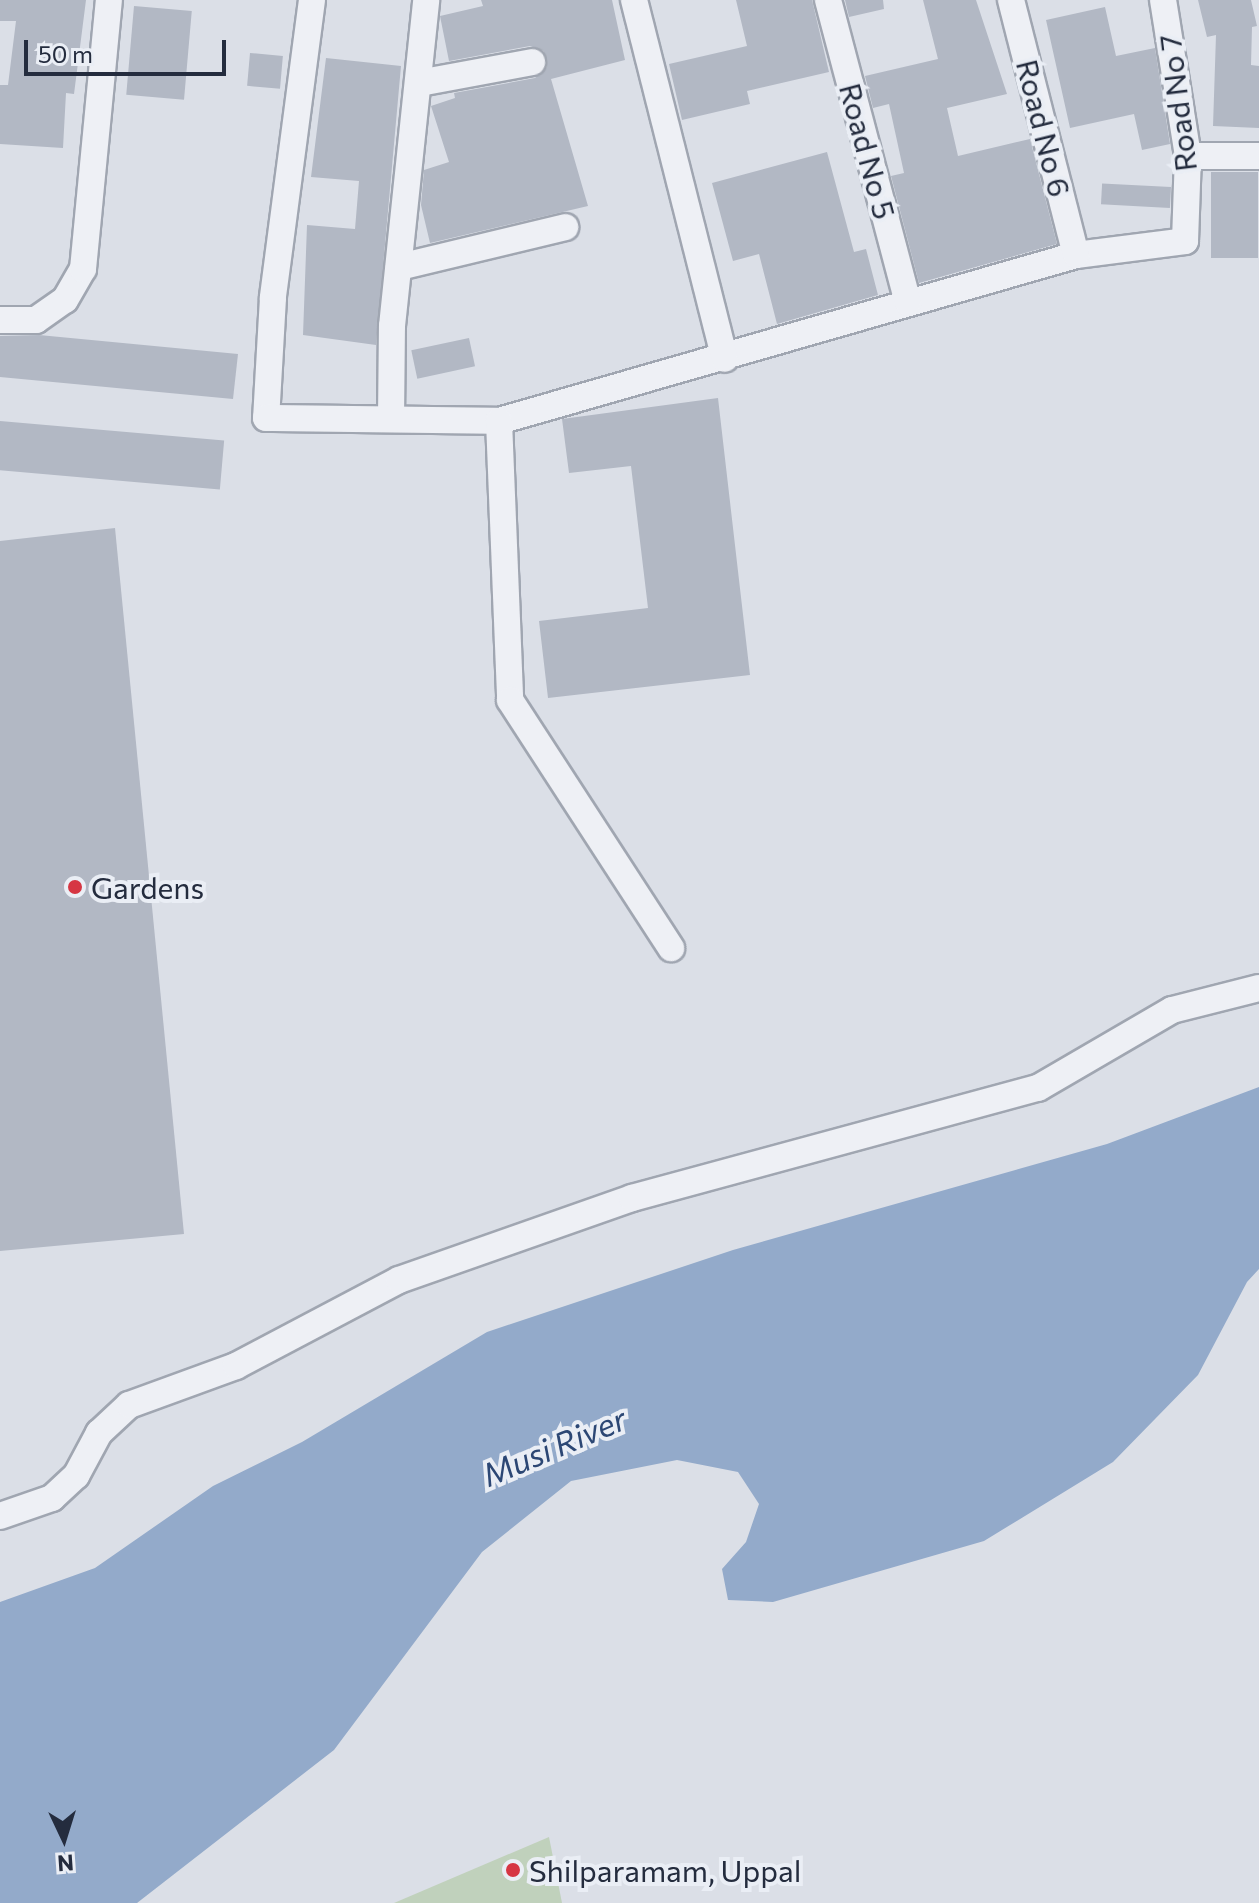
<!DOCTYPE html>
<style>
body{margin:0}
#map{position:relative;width:1259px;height:1903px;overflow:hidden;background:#dbdfe7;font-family:Commissioner,sans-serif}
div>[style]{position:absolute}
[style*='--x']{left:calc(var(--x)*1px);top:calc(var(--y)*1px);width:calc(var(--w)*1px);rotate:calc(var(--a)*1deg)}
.green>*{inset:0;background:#c0d1bc}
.water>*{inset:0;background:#93aaca}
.building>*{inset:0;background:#b2b8c4;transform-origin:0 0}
.roads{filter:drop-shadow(2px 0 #a0a6b1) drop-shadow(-2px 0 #a0a6b1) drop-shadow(0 2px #a0a6b1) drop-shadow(0 -2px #a0a6b1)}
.street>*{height:26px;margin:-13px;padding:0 13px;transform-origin:13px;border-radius:13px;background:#eef0f5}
.dots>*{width:22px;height:22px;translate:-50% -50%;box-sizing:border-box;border:4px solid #eaeef5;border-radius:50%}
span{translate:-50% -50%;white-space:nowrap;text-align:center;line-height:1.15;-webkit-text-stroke:8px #eaeef5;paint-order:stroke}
.street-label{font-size:30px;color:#242c3e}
.poi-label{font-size:30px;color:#242c3e}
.left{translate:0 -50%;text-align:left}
.water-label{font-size:32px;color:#2c4774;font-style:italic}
.north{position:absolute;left:24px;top:1799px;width:80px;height:80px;-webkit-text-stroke:6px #eaeef5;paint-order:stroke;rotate:176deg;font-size:22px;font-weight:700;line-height:32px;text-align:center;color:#242c3e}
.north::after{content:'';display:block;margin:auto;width:28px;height:36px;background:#242c3e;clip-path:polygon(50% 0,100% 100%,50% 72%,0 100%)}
.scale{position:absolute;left:24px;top:40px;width:202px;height:36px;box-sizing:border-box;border:4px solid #242c3e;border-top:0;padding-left:10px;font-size:24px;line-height:28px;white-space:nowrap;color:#242c3e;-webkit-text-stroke:6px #eaeef5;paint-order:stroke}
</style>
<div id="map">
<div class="green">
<i style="clip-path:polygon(549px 1837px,562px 1903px,394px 1903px)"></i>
</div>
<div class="water">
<i style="clip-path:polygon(1259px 1087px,1259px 1269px,1247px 1282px,1198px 1375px,1113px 1462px,984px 1541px,773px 1602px,728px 1600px,722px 1569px,746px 1542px,759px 1504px,738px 1472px,677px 1460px,571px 1481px,482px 1552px,334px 1750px,137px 1903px,0 1903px,0 1602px,95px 1568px,213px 1486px,302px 1442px,487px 1332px,733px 1250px,1107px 1144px)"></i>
</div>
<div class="building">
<i style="clip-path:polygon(0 0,86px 0,74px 94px,66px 93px,63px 148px,0 144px,0 85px,8px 85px,16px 21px,0 21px)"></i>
<i style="clip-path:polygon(481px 0,612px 0,625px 60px,551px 79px,588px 206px,430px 243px,421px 205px,424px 170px,449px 162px,431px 106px,455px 98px,454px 93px,535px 78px,547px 67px,544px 51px,530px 46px,449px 61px,440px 16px,483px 6px)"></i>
<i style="clip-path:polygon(736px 0,812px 0,829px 72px,747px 91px,750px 104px,682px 120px,669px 64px,747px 46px)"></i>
<i style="clip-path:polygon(845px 0,883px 0,884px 9px,849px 17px)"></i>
<i style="clip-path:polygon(923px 0,976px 0,1007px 94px,947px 108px,958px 156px,1030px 139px,1057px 244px,919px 283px,891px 176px,904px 173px,889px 104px,873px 108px,865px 76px,938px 59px)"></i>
<i style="clip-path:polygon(1198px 0,1251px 0,1257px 26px,1252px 27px,1251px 65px,1259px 66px,1259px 128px,1213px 126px,1216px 35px,1207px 37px)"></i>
<i style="left:134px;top:6px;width:58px;height:89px;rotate:5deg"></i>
<i style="clip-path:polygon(1105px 7px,1116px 56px,1155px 48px,1170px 144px,1142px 150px,1134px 114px,1070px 128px,1046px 20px)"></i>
<i style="left:250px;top:53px;width:33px;height:33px;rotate:5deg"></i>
<i style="clip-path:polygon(326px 58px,401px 66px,376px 345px,303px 335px,307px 225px,355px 229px,359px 181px,311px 177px)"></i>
<i style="clip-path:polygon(827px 152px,854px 252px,866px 249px,878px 295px,777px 324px,759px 254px,733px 261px,712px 183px)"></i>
<i style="left:1211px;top:172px;width:47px;height:86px"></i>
<i style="left:1171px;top:187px;width:21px;height:69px;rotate:93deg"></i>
<i style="clip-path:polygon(39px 335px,238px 354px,233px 399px,0 377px,0 336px)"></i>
<i style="left:469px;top:338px;width:29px;height:59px;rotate:78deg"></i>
<i style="clip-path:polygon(718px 398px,750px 675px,548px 698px,539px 621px,648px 608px,631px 466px,569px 473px,562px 419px)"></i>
<i style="left:0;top:421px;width:225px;height:49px;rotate:5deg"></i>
<i style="clip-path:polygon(115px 528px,184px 1234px,0 1251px,0 541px)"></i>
</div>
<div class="roads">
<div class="street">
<i style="--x:312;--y:0;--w:301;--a:97.5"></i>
<i style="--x:273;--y:298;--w:120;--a:93.3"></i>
<i style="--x:266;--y:418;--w:233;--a:0.7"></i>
<i style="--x:499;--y:421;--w:600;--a:-16.05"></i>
<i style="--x:1076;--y:255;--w:110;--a:-7.3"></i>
<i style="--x:1185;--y:241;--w:85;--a:-88"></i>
<i style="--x:1188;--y:156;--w:158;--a:-99.1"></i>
<i style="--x:634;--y:0;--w:370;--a:75.8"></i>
<i style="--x:828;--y:0;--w:313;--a:75.2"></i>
<i style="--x:1011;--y:0;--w:263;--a:75.7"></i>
<i style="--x:419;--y:83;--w:115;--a:-10.5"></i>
<i style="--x:1188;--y:156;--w:71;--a:0"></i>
<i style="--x:399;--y:267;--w:171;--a:-13.5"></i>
<i style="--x:0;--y:320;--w:36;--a:0"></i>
<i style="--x:36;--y:320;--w:35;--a:-35"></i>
<i style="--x:65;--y:300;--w:36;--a:-60"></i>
<i style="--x:83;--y:269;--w:270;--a:-84.5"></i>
<i style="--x:391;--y:419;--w:93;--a:-89.4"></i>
<i style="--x:392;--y:326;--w:328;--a:-84"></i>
<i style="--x:499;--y:421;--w:279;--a:87.7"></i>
<i style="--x:510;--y:700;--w:296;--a:57"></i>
<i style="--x:0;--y:1516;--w:55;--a:-19.1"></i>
<i style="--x:52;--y:1498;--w:33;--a:-43"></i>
<i style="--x:76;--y:1476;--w:49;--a:-61.9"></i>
<i style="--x:99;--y:1433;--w:41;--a:-43"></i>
<i style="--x:129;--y:1405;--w:114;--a:-20"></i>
<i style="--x:236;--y:1366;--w:184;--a:-27.8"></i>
<i style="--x:399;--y:1280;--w:247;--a:-19.4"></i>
<i style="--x:632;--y:1198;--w:421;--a:-15.2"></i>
<i style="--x:1038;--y:1088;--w:155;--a:-30.2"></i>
<i style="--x:1172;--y:1010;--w:90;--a:-14.2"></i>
</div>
</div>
<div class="dots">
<i style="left:75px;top:887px;background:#d63643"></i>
<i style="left:513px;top:1870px;background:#d63643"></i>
</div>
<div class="street-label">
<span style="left:1177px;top:103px;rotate:-97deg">Road No 7</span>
<span style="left:1044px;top:128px;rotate:76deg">Road No 6</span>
<span style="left:868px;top:151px;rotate:75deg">Road No 5</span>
</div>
<div class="poi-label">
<span class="left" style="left:91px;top:887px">Gardens</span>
<span class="left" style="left:529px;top:1870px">Shilparamam, Uppal</span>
</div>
<div class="water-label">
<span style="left:554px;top:1446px;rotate:-23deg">Musi River</span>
</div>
<div class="north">N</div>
<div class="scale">50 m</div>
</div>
